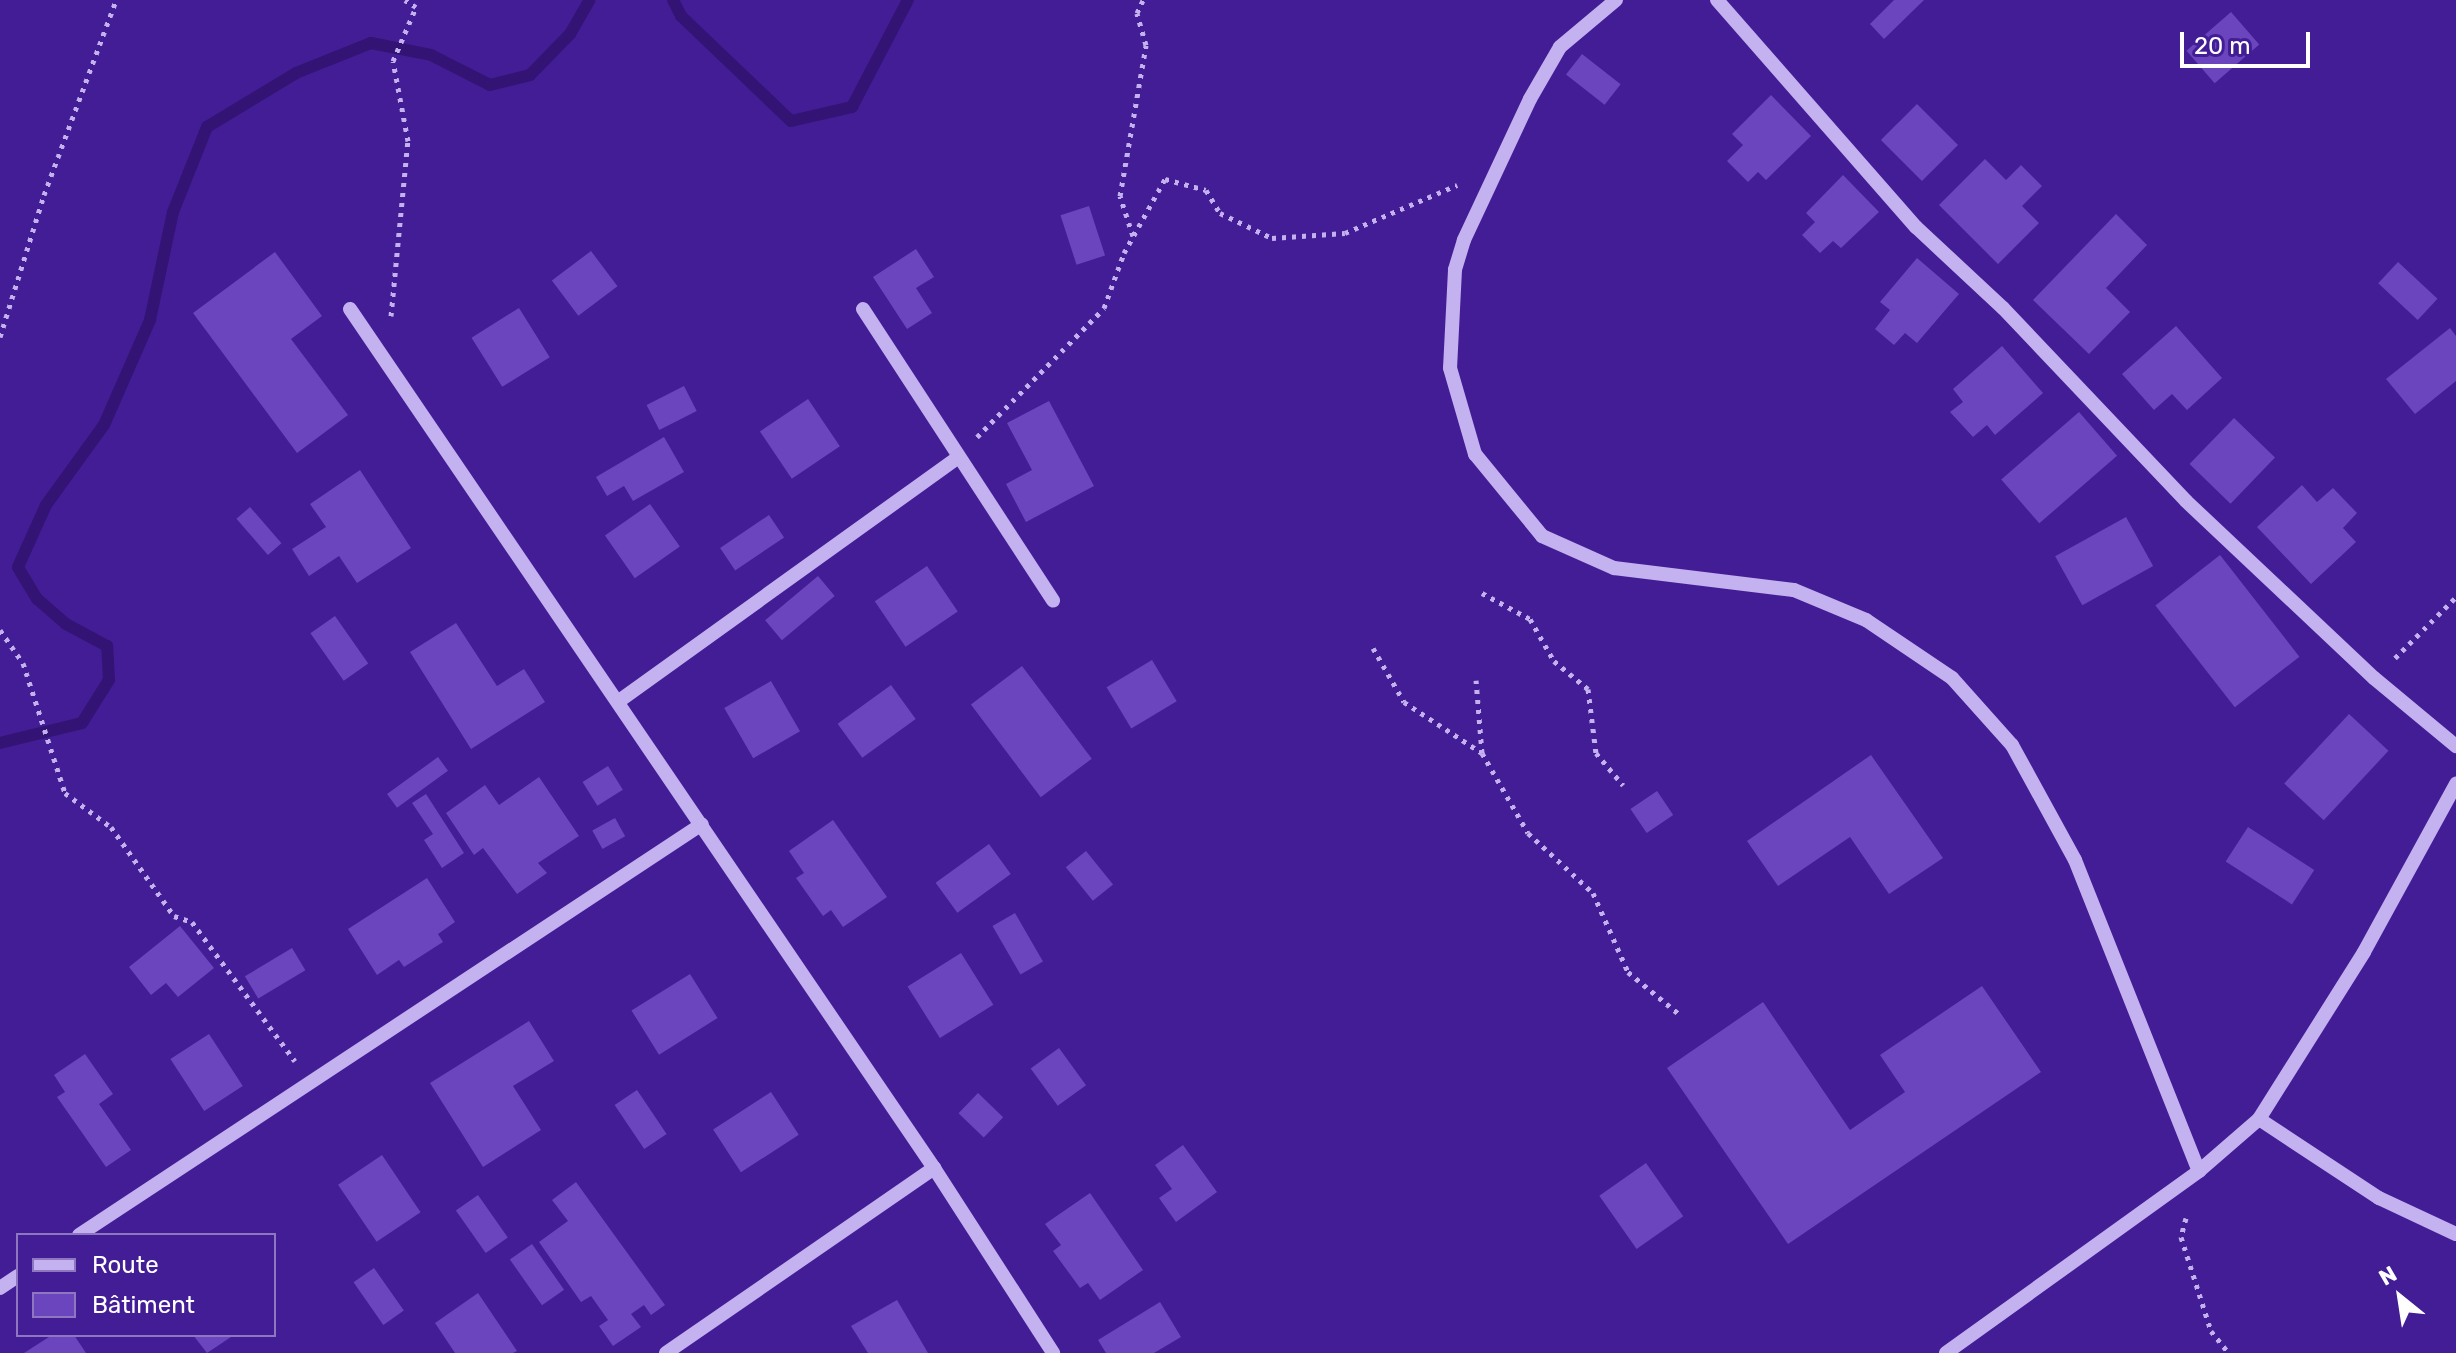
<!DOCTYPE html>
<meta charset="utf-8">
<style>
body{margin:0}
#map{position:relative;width:2456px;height:1353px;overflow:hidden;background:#431d96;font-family:Rubik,sans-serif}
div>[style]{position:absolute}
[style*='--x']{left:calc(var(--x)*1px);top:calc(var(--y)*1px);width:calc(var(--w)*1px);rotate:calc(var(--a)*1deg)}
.stream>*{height:12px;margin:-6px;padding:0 6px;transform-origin:6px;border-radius:6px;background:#331474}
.building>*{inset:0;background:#6a45bd;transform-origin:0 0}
.path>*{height:5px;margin-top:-2.5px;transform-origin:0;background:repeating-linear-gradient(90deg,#c4b1ef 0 4px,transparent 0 10px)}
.minor>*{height:14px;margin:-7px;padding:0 7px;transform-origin:7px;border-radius:7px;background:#c4b1ef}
span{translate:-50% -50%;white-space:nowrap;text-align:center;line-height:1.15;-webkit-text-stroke:7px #431d96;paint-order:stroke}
.legend{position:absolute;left:16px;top:1233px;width:260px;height:104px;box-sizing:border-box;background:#431d96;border:2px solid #8e77c0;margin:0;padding:10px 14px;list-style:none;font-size:24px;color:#fff}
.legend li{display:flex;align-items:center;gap:16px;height:40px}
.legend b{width:40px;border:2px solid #8e77c0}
.north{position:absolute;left:2360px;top:1257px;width:80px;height:80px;-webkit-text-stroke:6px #431d96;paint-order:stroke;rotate:330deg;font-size:22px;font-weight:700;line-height:32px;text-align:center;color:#fff}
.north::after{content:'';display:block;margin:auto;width:28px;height:36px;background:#fff;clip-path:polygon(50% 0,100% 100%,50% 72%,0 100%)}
.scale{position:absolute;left:2180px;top:32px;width:130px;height:36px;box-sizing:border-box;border:4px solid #fff;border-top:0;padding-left:10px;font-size:24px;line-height:28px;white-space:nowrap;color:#fff;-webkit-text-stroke:6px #431d96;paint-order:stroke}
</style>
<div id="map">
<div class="stream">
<i style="--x:673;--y:0;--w:18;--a:63"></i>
<i style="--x:681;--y:16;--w:152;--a:43.7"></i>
<i style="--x:791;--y:121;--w:63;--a:-12.9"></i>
<i style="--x:852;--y:107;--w:121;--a:-62.4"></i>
<i style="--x:0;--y:743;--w:84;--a:-13.7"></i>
<i style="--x:82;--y:723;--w:51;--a:-57.9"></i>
<i style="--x:109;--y:680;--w:34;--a:-93"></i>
<i style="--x:107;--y:646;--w:47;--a:-151.8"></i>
<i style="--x:66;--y:624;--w:38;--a:-139"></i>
<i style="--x:37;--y:599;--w:37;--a:-121"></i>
<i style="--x:18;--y:567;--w:68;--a:-65.7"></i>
<i style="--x:46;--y:505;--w:99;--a:-54.1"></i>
<i style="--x:104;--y:425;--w:115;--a:-66.3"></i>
<i style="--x:150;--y:320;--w:110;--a:-78"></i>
<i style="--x:173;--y:212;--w:92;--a:-68.2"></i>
<i style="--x:207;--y:127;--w:104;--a:-31.2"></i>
<i style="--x:296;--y:73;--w:81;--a:-21.8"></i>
<i style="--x:371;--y:43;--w:61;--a:11.3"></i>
<i style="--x:431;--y:55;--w:66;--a:27"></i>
<i style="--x:490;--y:85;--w:41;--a:-14"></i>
<i style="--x:530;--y:75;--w:57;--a:-45.7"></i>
<i style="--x:570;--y:34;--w:39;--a:-60"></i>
</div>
<div class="building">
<i style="clip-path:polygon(1894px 0,1924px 0,1884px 39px,1870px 24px)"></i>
<i style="left:2231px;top:12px;width:43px;height:59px;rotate:49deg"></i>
<i style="left:1582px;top:54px;width:49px;height:26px;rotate:38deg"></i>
<i style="clip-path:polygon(1771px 95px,1811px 136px,1766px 180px,1758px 172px,1748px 182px,1727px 161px,1743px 145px,1732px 134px)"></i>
<i style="left:1917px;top:104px;width:58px;height:51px;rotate:45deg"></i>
<i style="clip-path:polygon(1985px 159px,2006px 180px,2021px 165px,2042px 186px,2022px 206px,2039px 223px,1998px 264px,1939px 205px)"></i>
<i style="clip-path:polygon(1843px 175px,1879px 212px,1841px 248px,1833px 241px,1820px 253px,1802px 235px,1815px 222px,1806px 213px)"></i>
<i style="left:1089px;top:206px;width:52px;height:30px;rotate:72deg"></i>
<i style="clip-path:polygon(2116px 214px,2147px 245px,2106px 288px,2130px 312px,2089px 354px,2033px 300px)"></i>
<i style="clip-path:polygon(916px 249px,934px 277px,916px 288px,932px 313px,907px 329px,873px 277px)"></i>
<i style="left:591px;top:251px;width:44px;height:49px;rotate:53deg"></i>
<i style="clip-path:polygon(275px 252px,322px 316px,291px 339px,348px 415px,297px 453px,193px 313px)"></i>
<i style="clip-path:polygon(1917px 258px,1959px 294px,1917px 343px,1905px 333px,1894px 345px,1875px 329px,1890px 310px,1880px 302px)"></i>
<i style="left:2398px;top:262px;width:54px;height:29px;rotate:43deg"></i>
<i style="left:519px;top:308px;width:58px;height:56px;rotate:58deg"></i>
<i style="clip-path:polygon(2176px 326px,2222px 378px,2187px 410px,2172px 394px,2154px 410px,2122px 374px)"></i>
<i style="clip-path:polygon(2450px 328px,2456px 336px,2456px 381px,2415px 414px,2386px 379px)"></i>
<i style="clip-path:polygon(2002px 346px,2043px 393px,1995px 435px,1987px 425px,1973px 437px,1950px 412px,1963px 402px,1953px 389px)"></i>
<i style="left:684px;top:386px;width:28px;height:42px;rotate:63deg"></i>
<i style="left:808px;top:399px;width:57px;height:58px;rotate:56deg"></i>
<i style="clip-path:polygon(1049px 401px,1094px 486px,1026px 522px,1006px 484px,1032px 470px,1007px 423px)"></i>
<i style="left:2079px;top:412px;width:58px;height:103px;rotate:49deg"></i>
<i style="left:2234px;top:418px;width:57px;height:64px;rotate:44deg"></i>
<i style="clip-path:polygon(664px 437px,684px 472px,633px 501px,624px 486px,607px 496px,596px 477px)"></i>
<i style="clip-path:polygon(360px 470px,411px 548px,357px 583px,339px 556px,309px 576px,292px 549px,326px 527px,310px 504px)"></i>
<i style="clip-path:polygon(2302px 485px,2317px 502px,2333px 488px,2357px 513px,2343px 528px,2356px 542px,2311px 584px,2257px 527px)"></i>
<i style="left:650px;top:504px;width:52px;height:55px;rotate:55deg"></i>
<i style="left:250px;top:507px;width:48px;height:18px;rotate:49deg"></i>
<i style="left:769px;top:515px;width:27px;height:59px;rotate:56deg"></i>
<i style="left:2126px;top:517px;width:56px;height:81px;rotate:61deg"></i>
<i style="left:2220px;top:555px;width:129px;height:82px;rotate:52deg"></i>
<i style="left:927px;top:566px;width:55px;height:63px;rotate:56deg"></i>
<i style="left:818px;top:576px;width:26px;height:69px;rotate:50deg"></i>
<i style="left:335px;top:616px;width:58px;height:30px;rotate:55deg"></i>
<i style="clip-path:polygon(456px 623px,497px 686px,524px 669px,545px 702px,471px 749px,410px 652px)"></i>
<i style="left:1152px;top:660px;width:48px;height:53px;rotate:59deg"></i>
<i style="left:1022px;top:666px;width:116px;height:64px;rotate:53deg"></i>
<i style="left:771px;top:681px;width:58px;height:54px;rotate:60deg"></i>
<i style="left:891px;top:685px;width:42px;height:66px;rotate:54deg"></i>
<i style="left:2349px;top:714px;width:54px;height:95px;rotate:43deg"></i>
<i style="clip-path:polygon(1871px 755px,1943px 858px,1889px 894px,1850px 837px,1778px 886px,1747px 841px)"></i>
<i style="left:438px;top:757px;width:17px;height:63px;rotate:54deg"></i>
<i style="left:608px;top:766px;width:28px;height:30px;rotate:58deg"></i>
<i style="clip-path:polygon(539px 777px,579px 836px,538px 863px,547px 873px,517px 894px,483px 848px,474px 855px,446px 813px,485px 785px,499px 805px)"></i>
<i style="left:1657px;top:791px;width:29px;height:32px;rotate:56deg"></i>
<i style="clip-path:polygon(426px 794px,464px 853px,442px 868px,424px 840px,433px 834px,412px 803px)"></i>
<i style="left:615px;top:818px;width:21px;height:26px;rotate:61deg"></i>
<i style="clip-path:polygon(833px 820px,887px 897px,843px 927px,831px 910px,823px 916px,796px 878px,804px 873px,789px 851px)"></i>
<i style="left:2248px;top:827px;width:79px;height:41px;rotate:33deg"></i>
<i style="left:989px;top:844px;width:37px;height:66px;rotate:54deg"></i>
<i style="left:1086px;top:851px;width:43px;height:26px;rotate:51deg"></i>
<i style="clip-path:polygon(427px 878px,455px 922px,438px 934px,443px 942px,404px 967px,399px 960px,377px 975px,348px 929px)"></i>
<i style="left:1015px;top:913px;width:56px;height:26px;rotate:60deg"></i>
<i style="clip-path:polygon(180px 926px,214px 968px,178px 997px,166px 983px,151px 995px,129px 967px)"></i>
<i style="left:292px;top:948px;width:26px;height:55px;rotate:59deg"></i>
<i style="left:961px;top:953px;width:61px;height:63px;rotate:58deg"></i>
<i style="left:690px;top:974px;width:52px;height:69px;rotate:58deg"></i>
<i style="clip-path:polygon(1982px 986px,2041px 1072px,1788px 1244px,1667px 1068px,1763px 1002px,1850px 1130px,1905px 1092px,1880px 1055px)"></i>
<i style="clip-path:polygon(529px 1021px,554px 1061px,513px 1086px,541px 1130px,483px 1167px,430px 1083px)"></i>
<i style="left:209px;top:1034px;width:62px;height:46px;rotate:57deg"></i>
<i style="left:1059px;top:1048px;width:46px;height:35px;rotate:54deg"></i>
<i style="clip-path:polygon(85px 1054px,113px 1094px,99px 1104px,131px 1150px,106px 1167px,57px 1097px,65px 1092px,54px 1075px)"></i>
<i style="left:637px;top:1090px;width:53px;height:27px;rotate:56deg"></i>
<i style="left:771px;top:1092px;width:51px;height:69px;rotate:57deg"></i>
<i style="left:978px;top:1093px;width:35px;height:28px;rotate:44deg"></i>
<i style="clip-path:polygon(1183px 1145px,1217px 1192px,1176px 1222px,1159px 1198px,1172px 1189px,1155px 1165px)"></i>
<i style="left:382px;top:1155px;width:69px;height:53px;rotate:56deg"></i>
<i style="left:1646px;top:1163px;width:65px;height:57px;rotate:55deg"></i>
<i style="clip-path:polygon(576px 1182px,665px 1305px,651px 1315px,644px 1305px,631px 1314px,641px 1327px,613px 1346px,599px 1326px,608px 1320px,591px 1296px,581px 1302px,539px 1242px,568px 1221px,552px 1200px)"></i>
<i style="clip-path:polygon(1090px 1193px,1143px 1270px,1100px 1300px,1088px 1283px,1080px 1288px,1053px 1251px,1061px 1245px,1045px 1224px)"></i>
<i style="left:478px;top:1195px;width:52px;height:27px;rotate:55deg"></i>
<i style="left:532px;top:1244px;width:56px;height:27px;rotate:55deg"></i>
<i style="left:374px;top:1268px;width:52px;height:25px;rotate:55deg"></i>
<i style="clip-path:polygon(478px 1293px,517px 1351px,513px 1353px,455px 1353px,435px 1323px)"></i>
<i style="clip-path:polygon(897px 1300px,928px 1353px,868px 1353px,851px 1326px)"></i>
<i style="clip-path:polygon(1160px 1302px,1181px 1337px,1154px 1353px,1106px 1353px,1098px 1340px)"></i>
<i style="clip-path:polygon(52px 1335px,74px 1335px,86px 1353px,24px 1353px)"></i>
<i style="clip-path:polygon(193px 1335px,234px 1335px,207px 1353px)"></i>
</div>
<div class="path">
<i style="--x:1133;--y:236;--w:42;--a:-108"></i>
<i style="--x:1120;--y:196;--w:153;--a:-80.2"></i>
<i style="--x:1146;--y:45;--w:33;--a:-106"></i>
<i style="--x:1137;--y:13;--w:14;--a:-65"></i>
<i style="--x:391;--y:316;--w:176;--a:-84.5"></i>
<i style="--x:408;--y:141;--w:81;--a:-100.6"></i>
<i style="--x:393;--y:61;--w:59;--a:-66.9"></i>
<i style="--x:416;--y:7;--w:13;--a:-148"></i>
<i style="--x:0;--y:337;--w:149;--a:-72.8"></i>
<i style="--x:44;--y:195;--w:208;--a:-69.7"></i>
<i style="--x:977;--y:437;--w:181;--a:-45.4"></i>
<i style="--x:1104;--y:308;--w:59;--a:-70"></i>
<i style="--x:1124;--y:253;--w:85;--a:-61"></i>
<i style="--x:1165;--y:179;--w:42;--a:15"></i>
<i style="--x:1206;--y:190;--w:27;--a:59"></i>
<i style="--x:1220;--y:213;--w:58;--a:25.7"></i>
<i style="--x:1272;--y:238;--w:73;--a:-3.9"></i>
<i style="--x:1345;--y:233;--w:122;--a:-23.2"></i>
<i style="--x:1482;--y:593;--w:55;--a:28.4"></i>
<i style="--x:1530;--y:619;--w:48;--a:60.3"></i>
<i style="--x:1554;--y:661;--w:44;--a:39.5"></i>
<i style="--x:1588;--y:689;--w:64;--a:82.9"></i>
<i style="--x:1596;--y:753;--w:42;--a:49.8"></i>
<i style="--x:0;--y:630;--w:40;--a:55.1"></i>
<i style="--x:23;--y:663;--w:137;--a:72.1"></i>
<i style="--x:65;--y:793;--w:57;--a:36.5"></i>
<i style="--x:111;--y:827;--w:109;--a:54.7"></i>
<i style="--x:174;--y:916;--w:19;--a:18"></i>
<i style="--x:192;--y:922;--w:173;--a:53.5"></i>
<i style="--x:1373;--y:648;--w:62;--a:60.1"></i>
<i style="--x:1404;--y:702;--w:93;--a:33.2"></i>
<i style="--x:1482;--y:753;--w:73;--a:-94.7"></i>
<i style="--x:2395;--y:658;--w:86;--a:-45"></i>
<i style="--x:1482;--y:753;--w:92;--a:60.1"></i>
<i style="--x:1528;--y:833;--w:88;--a:42.7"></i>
<i style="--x:1593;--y:893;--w:86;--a:66.1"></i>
<i style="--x:1628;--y:972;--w:66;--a:39.5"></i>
<i style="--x:2186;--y:1218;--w:20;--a:105"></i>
<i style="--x:2181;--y:1237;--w:99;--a:72.3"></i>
<i style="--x:2211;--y:1331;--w:28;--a:51"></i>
</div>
<div class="minor">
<i style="--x:1616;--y:0;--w:73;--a:140"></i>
<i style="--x:1560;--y:47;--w:60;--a:120"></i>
<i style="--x:1530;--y:99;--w:156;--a:115.1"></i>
<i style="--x:1464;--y:240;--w:31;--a:107"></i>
<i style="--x:1455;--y:270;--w:98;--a:92.9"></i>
<i style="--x:1450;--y:368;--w:90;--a:73.8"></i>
<i style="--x:1475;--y:454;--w:106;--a:50.7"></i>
<i style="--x:1542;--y:536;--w:79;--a:24"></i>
<i style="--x:1614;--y:568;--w:181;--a:7"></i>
<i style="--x:1794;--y:590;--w:78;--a:22.6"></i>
<i style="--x:1866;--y:620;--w:104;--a:34"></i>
<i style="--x:1952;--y:678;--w:90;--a:48.2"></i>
<i style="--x:2012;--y:745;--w:131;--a:61.3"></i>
<i style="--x:2075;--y:860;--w:335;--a:68.3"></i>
<i style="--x:1717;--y:0;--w:302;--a:48.8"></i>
<i style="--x:1916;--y:227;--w:119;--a:43"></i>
<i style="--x:2003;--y:308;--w:266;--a:46.5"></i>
<i style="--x:2186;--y:501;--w:258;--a:43.3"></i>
<i style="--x:2374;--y:678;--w:107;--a:39.7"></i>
<i style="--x:350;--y:309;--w:1039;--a:55.79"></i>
<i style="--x:934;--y:1168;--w:220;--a:57.2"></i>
<i style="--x:863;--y:309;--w:348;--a:56.9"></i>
<i style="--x:619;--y:701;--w:418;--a:-35.7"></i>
<i style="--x:2259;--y:1119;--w:144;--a:33.4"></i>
<i style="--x:2379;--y:1198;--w:85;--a:25.1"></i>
<i style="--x:79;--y:1235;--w:746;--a:-33.41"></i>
<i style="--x:0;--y:1288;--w:22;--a:-34"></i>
<i style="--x:666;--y:1353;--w:326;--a:-34.6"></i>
<i style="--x:1946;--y:1353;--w:312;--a:-35.7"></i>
<i style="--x:2199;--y:1171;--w:79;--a:-40.9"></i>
<i style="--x:2259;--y:1119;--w:197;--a:-57.8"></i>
<i style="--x:2364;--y:952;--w:192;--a:-61.3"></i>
</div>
<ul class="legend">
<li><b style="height:10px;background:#c4b1ef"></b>Route</li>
<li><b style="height:22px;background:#6a45bd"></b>Bâtiment</li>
</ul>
<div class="north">N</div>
<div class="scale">20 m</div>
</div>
